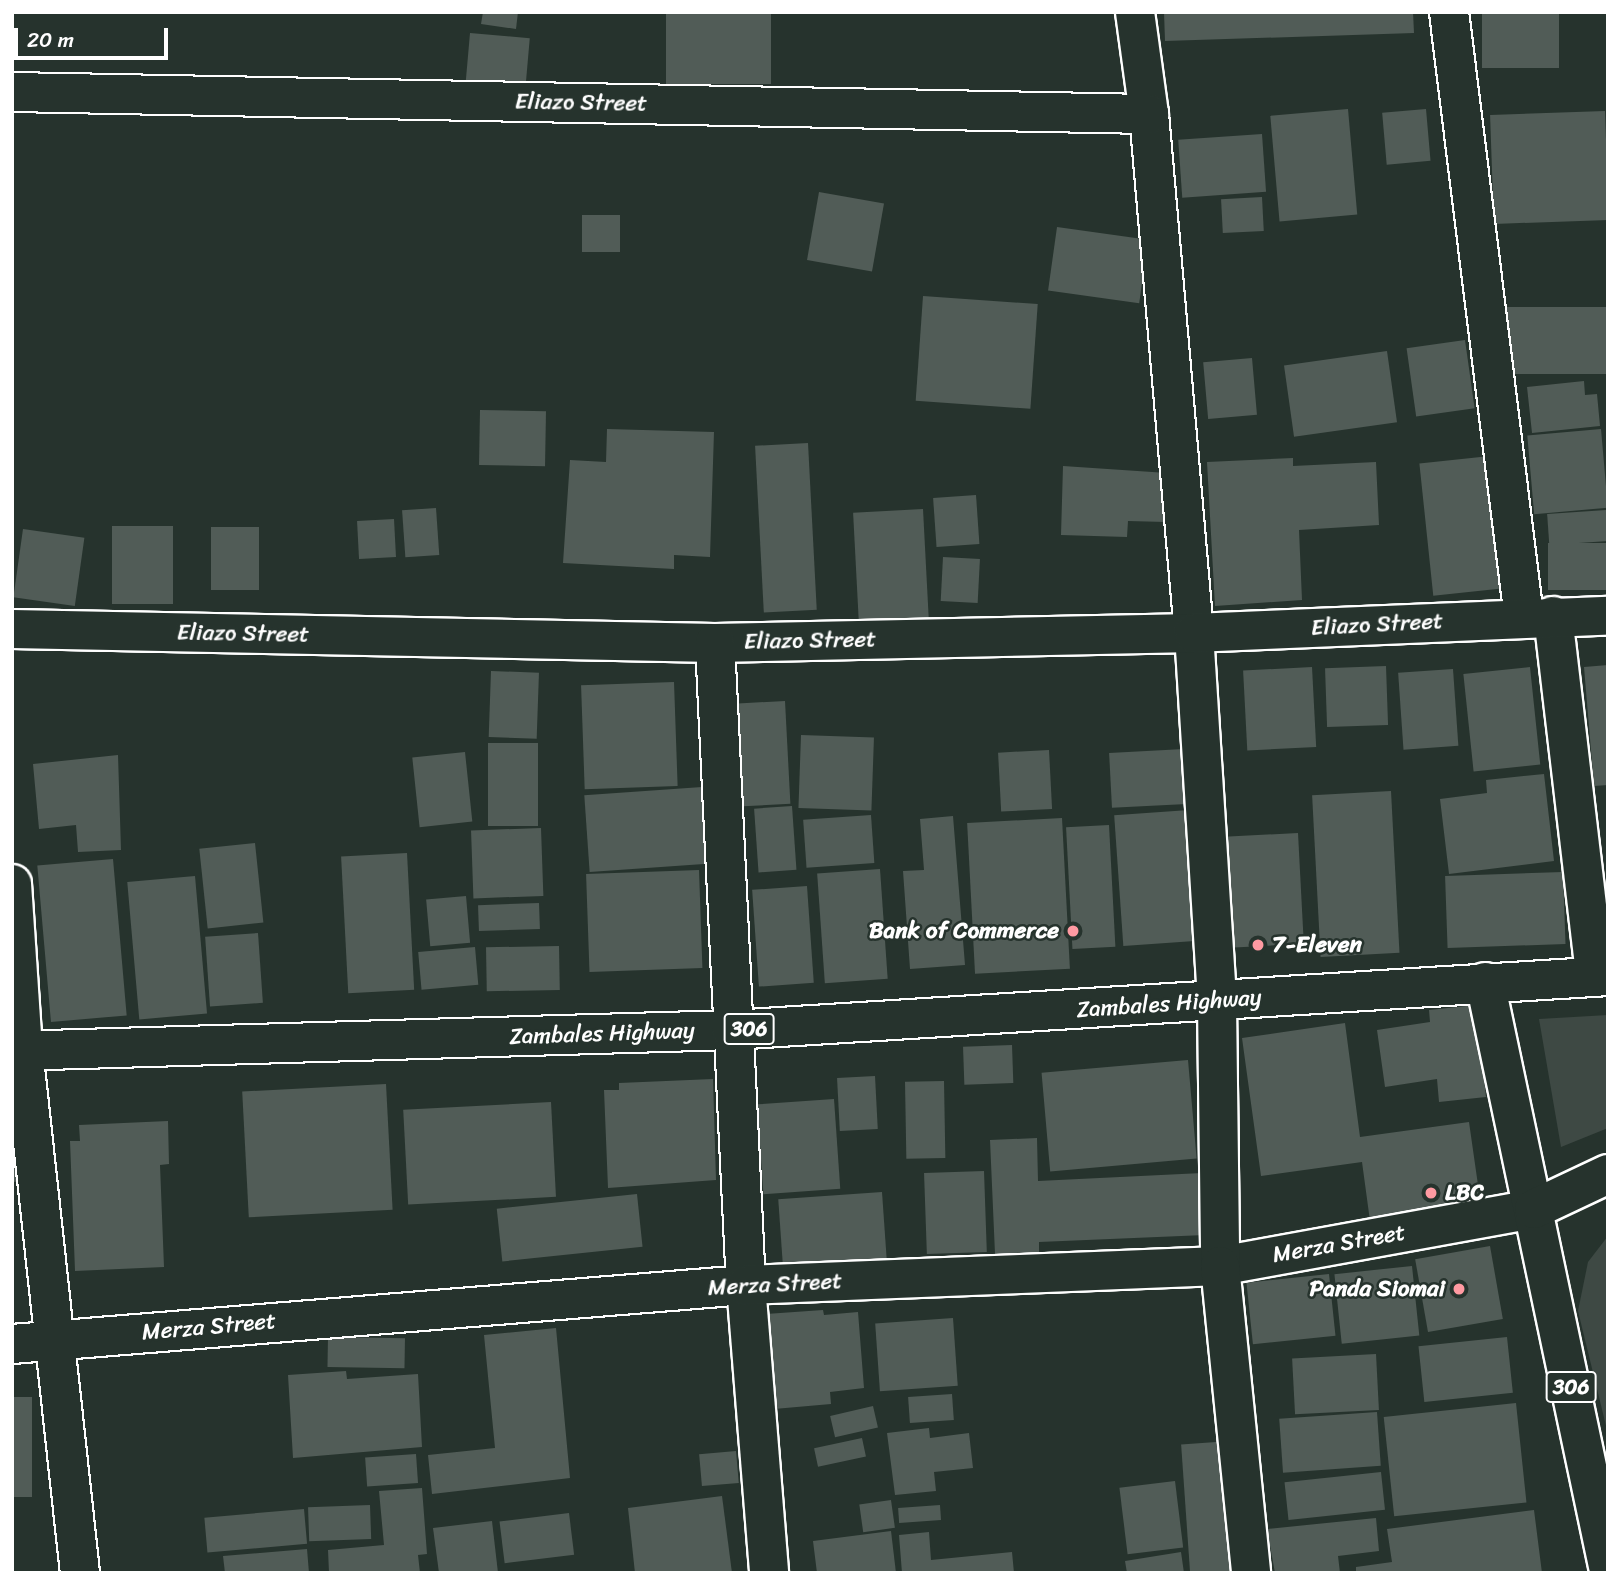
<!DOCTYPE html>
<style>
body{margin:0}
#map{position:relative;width:1620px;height:1585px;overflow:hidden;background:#26332d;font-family:Sriracha,sans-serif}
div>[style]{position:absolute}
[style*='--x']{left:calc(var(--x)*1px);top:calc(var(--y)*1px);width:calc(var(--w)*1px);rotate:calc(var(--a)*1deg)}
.green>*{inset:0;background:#3e4944}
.building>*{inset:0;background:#515c57;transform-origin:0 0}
.roads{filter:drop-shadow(2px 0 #fff) drop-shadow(-2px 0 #fff) drop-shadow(0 2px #fff) drop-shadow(0 -2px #fff)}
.street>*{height:38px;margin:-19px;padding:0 19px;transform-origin:19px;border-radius:19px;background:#26332d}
.secondary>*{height:38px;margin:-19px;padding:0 19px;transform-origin:19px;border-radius:19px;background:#26332d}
.primary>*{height:38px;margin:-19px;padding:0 19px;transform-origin:19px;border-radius:19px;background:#26332d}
.dots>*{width:19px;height:19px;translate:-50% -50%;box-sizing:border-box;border:4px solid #26332d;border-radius:50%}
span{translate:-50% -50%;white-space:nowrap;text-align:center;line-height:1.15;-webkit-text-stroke:5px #26332d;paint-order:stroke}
.shield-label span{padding:2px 5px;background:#26332d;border:2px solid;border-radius:5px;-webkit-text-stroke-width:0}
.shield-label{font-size:21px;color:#fff;font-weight:700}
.street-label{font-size:23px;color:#fff}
.poi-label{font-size:23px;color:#fff;font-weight:700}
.right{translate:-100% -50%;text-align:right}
.left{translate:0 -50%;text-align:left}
.frame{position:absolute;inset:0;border:14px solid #fff;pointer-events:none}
.scale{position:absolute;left:14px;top:28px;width:154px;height:32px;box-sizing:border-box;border:4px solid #fff;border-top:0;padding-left:9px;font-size:21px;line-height:24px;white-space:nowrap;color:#fff;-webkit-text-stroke:5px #26332d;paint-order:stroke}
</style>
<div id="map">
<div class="green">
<i style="clip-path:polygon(1608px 1015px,1608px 1128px,1561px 1147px,1539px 1019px)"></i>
<i style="clip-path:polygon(1608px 1236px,1608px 1434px,1578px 1311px,1588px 1262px)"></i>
</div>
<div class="building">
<i style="clip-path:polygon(483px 12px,518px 12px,516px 29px,481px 24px)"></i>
<i style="left:666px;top:12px;width:105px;height:72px"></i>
<i style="clip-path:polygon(1164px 12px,1413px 12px,1414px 33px,1165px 41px)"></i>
<i style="left:1482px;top:12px;width:77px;height:56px"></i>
<i style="left:470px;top:33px;width:60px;height:61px;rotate:5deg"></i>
<i style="left:1348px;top:109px;width:106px;height:78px;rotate:85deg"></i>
<i style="left:1426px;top:109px;width:52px;height:44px;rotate:85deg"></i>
<i style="left:1605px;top:111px;width:109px;height:115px;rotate:88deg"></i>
<i style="left:1262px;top:134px;width:58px;height:84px;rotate:86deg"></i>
<i style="left:819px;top:192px;width:66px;height:69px;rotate:10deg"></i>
<i style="left:1262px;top:197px;width:34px;height:41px;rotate:87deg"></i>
<i style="left:582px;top:215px;width:38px;height:37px"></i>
<i style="left:1057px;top:227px;width:92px;height:64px;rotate:8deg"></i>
<i style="left:923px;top:296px;width:115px;height:105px;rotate:4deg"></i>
<i style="left:1608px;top:307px;width:67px;height:108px;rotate:90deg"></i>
<i style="left:1465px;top:340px;width:69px;height:59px;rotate:82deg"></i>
<i style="left:1387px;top:351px;width:72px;height:104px;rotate:82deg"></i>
<i style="left:1252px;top:358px;width:57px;height:49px;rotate:85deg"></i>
<i style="clip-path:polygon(1584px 381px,1585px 395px,1597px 394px,1600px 426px,1532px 433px,1527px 387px)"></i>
<i style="left:480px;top:410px;width:66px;height:55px;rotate:1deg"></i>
<i style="clip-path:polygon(607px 429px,714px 432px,710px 557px,674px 555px,674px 569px,563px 563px,570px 460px,606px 462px)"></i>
<i style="left:1601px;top:429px;width:79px;height:74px;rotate:85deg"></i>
<i style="left:808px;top:443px;width:167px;height:53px;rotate:87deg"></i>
<i style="left:1490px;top:456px;width:133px;height:71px;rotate:84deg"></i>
<i style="clip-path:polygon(1293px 458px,1293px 466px,1376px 462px,1379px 525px,1299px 530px,1302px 600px,1215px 606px,1207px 462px)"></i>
<i style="clip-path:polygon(1063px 466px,1167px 473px,1166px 522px,1128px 521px,1127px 537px,1061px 535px)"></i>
<i style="left:976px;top:495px;width:49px;height:43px;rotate:86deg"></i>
<i style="left:436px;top:508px;width:47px;height:34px;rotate:86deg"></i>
<i style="left:923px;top:509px;width:116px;height:70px;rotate:87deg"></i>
<i style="left:1606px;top:510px;width:31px;height:59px;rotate:86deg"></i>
<i style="left:394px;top:519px;width:38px;height:37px;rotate:87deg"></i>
<i style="left:112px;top:526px;width:61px;height:78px"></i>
<i style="left:211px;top:527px;width:48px;height:63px"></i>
<i style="left:23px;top:529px;width:62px;height:69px;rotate:8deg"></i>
<i style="left:1608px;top:543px;width:47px;height:60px;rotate:90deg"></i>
<i style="left:943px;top:557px;width:37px;height:44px;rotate:3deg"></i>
<i style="clip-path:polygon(1608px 665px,1608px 785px,1594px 786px,1584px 667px)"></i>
<i style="left:1386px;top:666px;width:59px;height:61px;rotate:88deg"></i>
<i style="left:1312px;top:667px;width:80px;height:69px;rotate:87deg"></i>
<i style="left:1530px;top:667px;width:98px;height:67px;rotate:84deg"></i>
<i style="left:1453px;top:669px;width:77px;height:55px;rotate:86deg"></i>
<i style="left:491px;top:671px;width:48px;height:66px;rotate:2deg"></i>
<i style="left:674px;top:682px;width:104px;height:93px;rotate:88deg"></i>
<i style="left:785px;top:701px;width:103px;height:47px;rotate:87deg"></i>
<i style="left:801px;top:735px;width:73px;height:73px;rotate:2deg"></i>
<i style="left:488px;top:743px;width:50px;height:83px"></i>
<i style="left:1184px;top:749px;width:55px;height:75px;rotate:87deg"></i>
<i style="left:1049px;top:750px;width:59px;height:51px;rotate:87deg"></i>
<i style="left:465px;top:752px;width:70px;height:53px;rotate:84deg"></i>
<i style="clip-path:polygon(118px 755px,121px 850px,78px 852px,76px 825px,39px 829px,33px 764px)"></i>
<i style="clip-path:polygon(1544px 774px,1554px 861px,1449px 874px,1440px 799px,1487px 793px,1486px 780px)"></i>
<i style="left:702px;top:787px;width:77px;height:118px;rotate:86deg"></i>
<i style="left:1391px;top:791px;width:162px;height:79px;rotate:87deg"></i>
<i style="left:792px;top:806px;width:64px;height:38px;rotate:86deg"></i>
<i style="left:1189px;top:810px;width:131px;height:75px;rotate:86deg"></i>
<i style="left:871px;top:815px;width:48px;height:68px;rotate:86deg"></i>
<i style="clip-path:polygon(953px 816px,965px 965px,910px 969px,903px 871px,924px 870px,920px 819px)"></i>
<i style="left:1062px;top:818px;width:151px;height:95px;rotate:87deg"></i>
<i style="left:1109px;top:825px;width:122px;height:43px;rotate:87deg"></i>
<i style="left:541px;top:828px;width:68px;height:70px;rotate:88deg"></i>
<i style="left:1298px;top:833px;width:111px;height:74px;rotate:87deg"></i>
<i style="left:255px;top:843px;width:80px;height:56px;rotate:84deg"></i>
<i style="left:407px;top:853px;width:137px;height:66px;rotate:87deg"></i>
<i style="left:113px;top:859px;width:157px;height:76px;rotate:85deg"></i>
<i style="left:880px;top:869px;width:110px;height:63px;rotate:86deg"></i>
<i style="left:699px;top:870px;width:98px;height:113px;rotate:88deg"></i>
<i style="left:1563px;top:872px;width:72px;height:118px;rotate:88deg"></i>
<i style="left:195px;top:876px;width:138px;height:68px;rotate:85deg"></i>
<i style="left:807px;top:886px;width:97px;height:55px;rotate:86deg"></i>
<i style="left:466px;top:896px;width:47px;height:40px;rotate:85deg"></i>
<i style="left:539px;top:903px;width:26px;height:61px;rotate:88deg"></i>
<i style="left:258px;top:933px;width:70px;height:53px;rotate:86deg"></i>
<i style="left:559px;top:946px;width:44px;height:73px;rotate:89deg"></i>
<i style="left:475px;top:947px;width:38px;height:57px;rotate:85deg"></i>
<i style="clip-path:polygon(1476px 1005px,1486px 1097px,1439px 1102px,1437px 1079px,1385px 1087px,1377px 1030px,1430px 1022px,1429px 1010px)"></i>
<i style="clip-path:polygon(1345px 1023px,1360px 1137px,1469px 1122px,1481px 1206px,1370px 1221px,1362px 1162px,1261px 1176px,1242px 1038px)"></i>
<i style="left:1012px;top:1045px;width:38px;height:49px;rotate:88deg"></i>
<i style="left:1188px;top:1060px;width:99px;height:147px;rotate:85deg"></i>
<i style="left:875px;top:1076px;width:53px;height:38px;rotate:87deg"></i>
<i style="clip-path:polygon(713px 1079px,716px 1180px,608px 1188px,604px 1090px,619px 1090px,619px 1083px)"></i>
<i style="left:944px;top:1081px;width:77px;height:39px;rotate:89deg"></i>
<i style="left:386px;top:1084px;width:126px;height:144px;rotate:87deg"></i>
<i style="left:834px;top:1099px;width:90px;height:77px;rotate:86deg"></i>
<i style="left:551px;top:1102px;width:95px;height:148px;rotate:87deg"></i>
<i style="clip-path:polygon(12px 1104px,25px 1181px,12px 1182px)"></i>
<i style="clip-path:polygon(168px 1121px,169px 1164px,160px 1165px,164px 1267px,75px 1271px,70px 1141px,80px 1141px,79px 1125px)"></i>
<i style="clip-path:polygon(1037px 1138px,1038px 1181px,1202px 1173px,1205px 1235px,1039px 1242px,1039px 1252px,995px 1254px,990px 1140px)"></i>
<i style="left:984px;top:1171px;width:81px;height:60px;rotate:88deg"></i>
<i style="left:882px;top:1192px;width:71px;height:104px;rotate:86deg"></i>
<i style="left:637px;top:1194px;width:53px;height:141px;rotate:84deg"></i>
<i style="left:1490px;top:1246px;width:74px;height:76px;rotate:80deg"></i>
<i style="left:1412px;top:1266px;width:70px;height:78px;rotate:84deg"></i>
<i style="left:1329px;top:1274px;width:62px;height:83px;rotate:84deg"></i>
<i style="clip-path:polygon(823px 1310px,824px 1315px,858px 1312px,864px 1388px,830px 1392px,831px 1404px,774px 1409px,766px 1314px)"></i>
<i style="left:953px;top:1318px;width:68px;height:78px;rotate:86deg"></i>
<i style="clip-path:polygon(556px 1328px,570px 1478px,432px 1494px,428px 1455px,495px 1448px,484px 1335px)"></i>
<i style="left:328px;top:1337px;width:77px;height:30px;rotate:1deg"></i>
<i style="left:1507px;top:1337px;width:56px;height:89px;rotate:84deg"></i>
<i style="left:1376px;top:1354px;width:56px;height:84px;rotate:87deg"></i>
<i style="clip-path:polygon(346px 1371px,347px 1379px,418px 1374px,422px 1447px,293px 1458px,288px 1375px)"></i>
<i style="left:952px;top:1394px;width:26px;height:44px;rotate:86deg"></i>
<i style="left:12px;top:1397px;width:20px;height:100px"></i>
<i style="left:1516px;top:1403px;width:100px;height:133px;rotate:84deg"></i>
<i style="left:873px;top:1406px;width:22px;height:44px;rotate:77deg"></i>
<i style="left:1377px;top:1412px;width:54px;height:98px;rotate:86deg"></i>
<i style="clip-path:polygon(929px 1428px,930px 1438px,969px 1433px,973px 1468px,934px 1472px,936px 1491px,895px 1495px,887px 1433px)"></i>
<i style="left:862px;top:1438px;width:19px;height:49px;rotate:78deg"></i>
<i style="left:1230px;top:1441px;width:132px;height:49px;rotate:86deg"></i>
<i style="left:736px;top:1451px;width:32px;height:37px;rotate:85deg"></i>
<i style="left:416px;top:1454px;width:29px;height:51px;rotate:86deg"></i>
<i style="left:1381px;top:1472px;width:38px;height:97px;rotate:84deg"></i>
<i style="left:1175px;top:1481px;width:67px;height:56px;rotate:83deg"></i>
<i style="clip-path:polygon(422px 1488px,427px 1554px,418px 1555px,420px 1573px,329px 1573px,328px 1550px,384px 1545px,379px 1491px)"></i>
<i style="clip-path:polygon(722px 1496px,732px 1573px,635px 1573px,628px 1508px)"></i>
<i style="left:891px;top:1500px;width:28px;height:32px;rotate:82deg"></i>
<i style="left:370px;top:1505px;width:34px;height:62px;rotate:88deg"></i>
<i style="left:940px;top:1505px;width:15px;height:42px;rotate:86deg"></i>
<i style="left:304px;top:1509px;width:35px;height:100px;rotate:85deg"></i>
<i style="clip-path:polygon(1534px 1510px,1542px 1573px,1356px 1573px,1356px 1567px,1392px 1562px,1387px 1529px)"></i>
<i style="left:569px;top:1513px;width:42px;height:70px;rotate:83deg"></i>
<i style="clip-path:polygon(1376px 1518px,1379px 1551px,1338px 1556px,1340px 1573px,1275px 1573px,1267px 1529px)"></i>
<i style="clip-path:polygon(492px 1521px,498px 1573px,439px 1573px,433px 1528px)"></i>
<i style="clip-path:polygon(891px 1531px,896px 1573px,817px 1573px,813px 1541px)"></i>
<i style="clip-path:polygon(929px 1532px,931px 1560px,1012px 1552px,1014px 1573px,902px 1573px,899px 1535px)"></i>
<i style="clip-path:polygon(307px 1549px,309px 1573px,225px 1573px,223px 1556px)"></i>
<i style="clip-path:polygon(1181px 1552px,1184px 1573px,1127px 1573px,1125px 1561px)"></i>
</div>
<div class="roads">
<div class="street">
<i style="--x:1135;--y:12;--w:103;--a:82.2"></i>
<i style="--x:1149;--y:114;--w:521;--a:85.04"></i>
<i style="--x:1194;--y:633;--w:370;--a:86.4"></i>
<i style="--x:1449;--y:12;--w:611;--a:82.94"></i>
<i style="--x:12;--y:92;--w:1137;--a:1.11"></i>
<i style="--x:1553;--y:616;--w:362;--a:83.3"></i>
<i style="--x:12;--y:629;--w:703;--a:1.14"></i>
<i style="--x:715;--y:643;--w:479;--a:-1.2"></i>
<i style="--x:1194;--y:633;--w:414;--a:-2.4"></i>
<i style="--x:715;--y:643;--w:643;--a:87.24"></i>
<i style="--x:746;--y:1285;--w:289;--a:85.4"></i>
<i style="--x:12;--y:884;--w:166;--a:86.2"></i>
<i style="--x:23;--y:1050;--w:526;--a:83.78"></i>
<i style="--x:12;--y:1344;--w:736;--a:-4.6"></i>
<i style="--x:746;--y:1285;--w:474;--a:-2.3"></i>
<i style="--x:1220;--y:1266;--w:319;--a:-10.3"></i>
</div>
<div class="secondary">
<i style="--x:1217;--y:1002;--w:264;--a:89.3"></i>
<i style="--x:1220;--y:1266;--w:309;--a:84.2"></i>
</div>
<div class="primary">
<i style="--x:1485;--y:982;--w:597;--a:78.11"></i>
<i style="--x:12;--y:1051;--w:719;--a:-1.67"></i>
<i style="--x:731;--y:1030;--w:879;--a:-3.52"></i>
<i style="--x:1534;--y:1209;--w:82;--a:-25.3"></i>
</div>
</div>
<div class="dots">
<i style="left:1073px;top:931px;background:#ff9aa2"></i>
<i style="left:1258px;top:945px;background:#ff9aa2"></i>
<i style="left:1431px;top:1193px;background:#ff9aa2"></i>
<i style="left:1459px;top:1289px;background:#ff9aa2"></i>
</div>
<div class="shield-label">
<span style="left:749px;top:1029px">306</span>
<span style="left:1571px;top:1387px">306</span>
</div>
<div class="street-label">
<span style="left:581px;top:103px;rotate:1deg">Eliazo Street</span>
<span style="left:1377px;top:625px;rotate:-3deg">Eliazo Street</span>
<span style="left:243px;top:634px;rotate:1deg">Eliazo Street</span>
<span style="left:810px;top:641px;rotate:-1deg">Eliazo Street</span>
<span style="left:1169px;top:1004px;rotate:-4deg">Zambales Highway</span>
<span style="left:602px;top:1034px;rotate:-2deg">Zambales Highway</span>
<span style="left:1339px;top:1244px;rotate:-10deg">Merza Street</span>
<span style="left:775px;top:1285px;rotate:-3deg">Merza Street</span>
<span style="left:209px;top:1327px;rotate:-5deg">Merza Street</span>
</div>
<div class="poi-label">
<span class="right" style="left:1059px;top:931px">Bank of Commerce</span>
<span class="left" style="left:1272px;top:945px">7-Eleven</span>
<span class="left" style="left:1445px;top:1193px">LBC</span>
<span class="right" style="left:1445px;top:1289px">Panda Siomai</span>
</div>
<div class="frame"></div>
<div class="scale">20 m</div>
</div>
